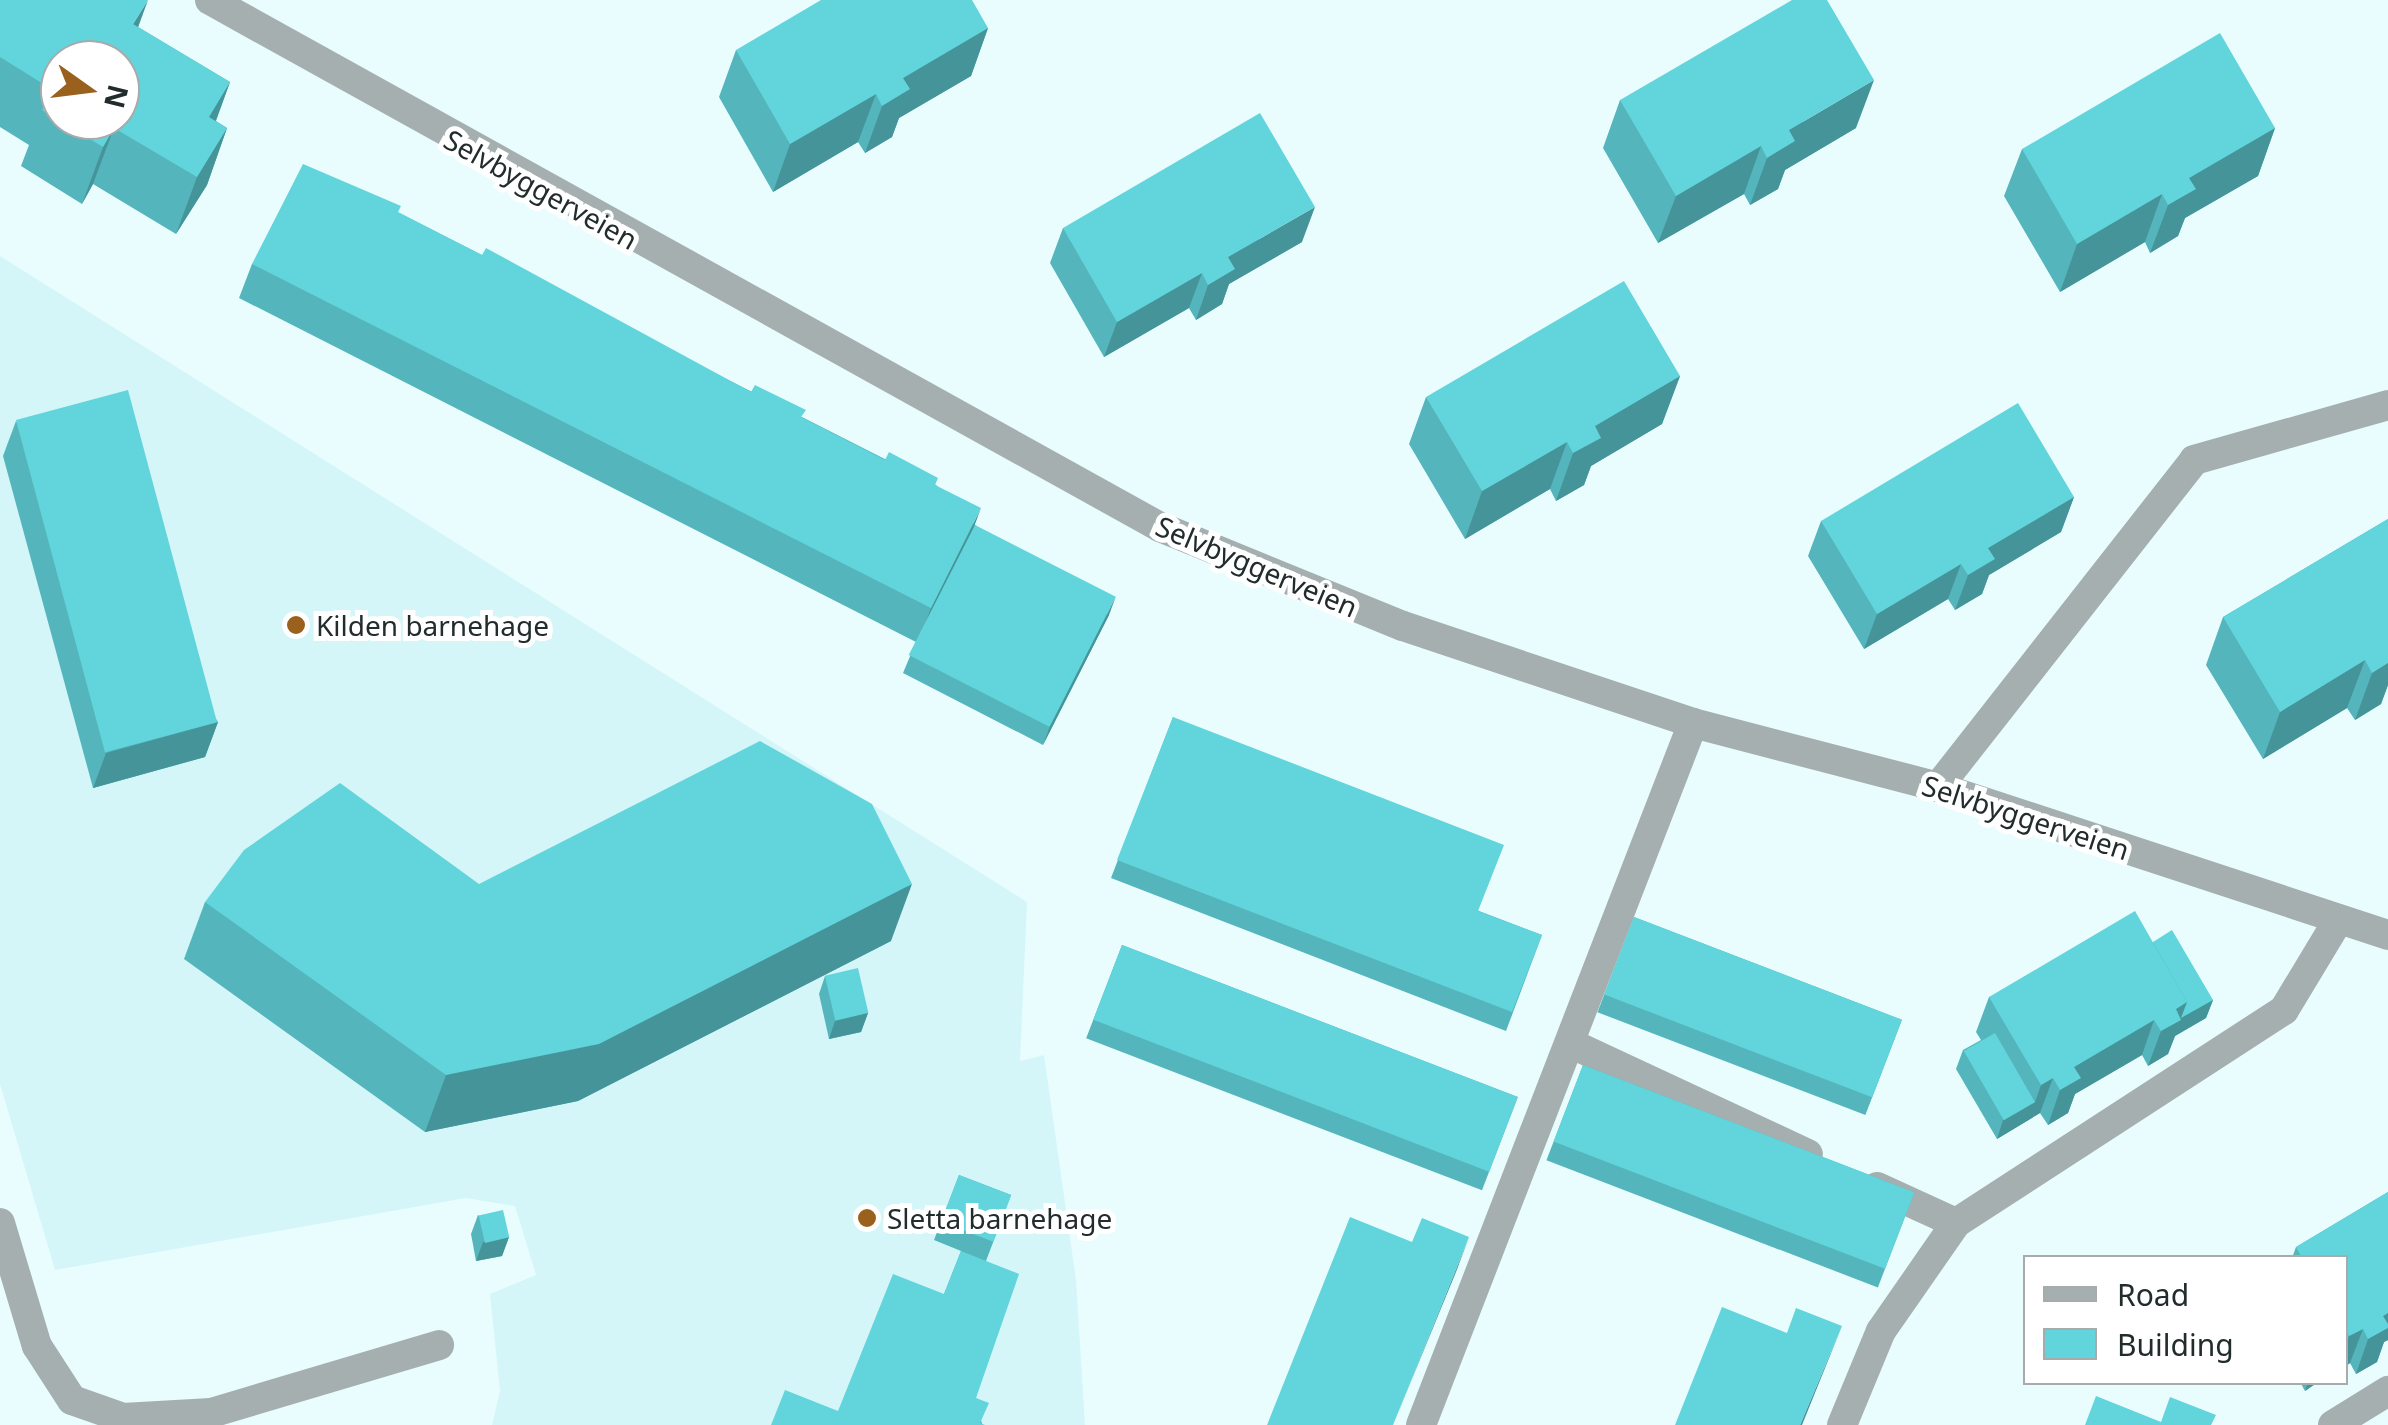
<!DOCTYPE html>
<style>
body{margin:0}
#map{position:relative;width:2388px;height:1425px;overflow:hidden;background:#e9fdfe;font-family:"Noto Sans",sans-serif}
div>[style]{position:absolute}
[style*='--x']{left:calc(var(--x)*1px);top:calc(var(--y)*1px);width:calc(var(--w)*1px);rotate:calc(var(--a)*1deg)}
.built>*{inset:0;background:#d4f6f8}
.lane>*{height:30px;margin:-15px;padding:0 15px;transform-origin:15px;border-radius:15px;background:#a5afb0}
.street>*{height:30px;margin:-15px;padding:0 15px;transform-origin:15px;border-radius:15px;background:#a5afb0}
.wall>*{inset:0;background:#54b6bc;transform-origin:0 0}
.shaded-wall>*{inset:0;background:#459499}
.building>*{inset:0;background:#62d4db;transform-origin:0 0}
.dots>*{width:28px;height:28px;translate:-50% -50%;box-sizing:border-box;border:5px solid #fff;border-radius:50%}
span{translate:-50% -50%;white-space:nowrap;text-align:center;line-height:1.15;-webkit-text-stroke:10px #fff;paint-order:stroke}
.street-label{font-size:28px;color:#222c2c}
.poi-label{font-size:28px;color:#222c2c}
.left{translate:0 -50%;text-align:left}
.legend{position:absolute;left:2023px;top:1255px;width:325px;height:130px;box-sizing:border-box;background:#fff;border:2px solid #a7abab;margin:0;padding:12px 18px;list-style:none;font-size:30px;color:#222c2c}
.legend li{display:flex;align-items:center;gap:20px;height:50px}
.legend b{width:50px;border:2px solid #a7abab}
.north{position:absolute;left:40px;top:40px;width:100px;height:100px;box-sizing:border-box;background:#fff;border:2px solid #a7abab;border-radius:50%;rotate:104deg;font-size:28px;font-weight:700;line-height:40px;text-align:center;color:#222c2c}
.north::after{content:'';display:block;margin:auto;width:35px;height:45px;background:#9a611e;clip-path:polygon(50% 0,100% 100%,50% 72%,0 100%)}
</style>
<div id="map">
<div class="built">
<i style="clip-path:polygon(0 256px,1027px 902px,1020px 1061px,1044px 1055px,1076px 1280px,1085px 1425px,492px 1425px,500px 1391px,490px 1294px,536px 1275px,515px 1206px,466px 1198px,55px 1270px,0 1084px)"></i>
</div>
<div class="lane">
<i style="--x:1938;--y:787;--w:415;--a:-51.9"></i>
<i style="--x:2194;--y:460;--w:202;--a:-15.8"></i>
<i style="--x:1574;--y:1045;--w:258;--a:25"></i>
<i style="--x:1877;--y:1187;--w:87;--a:24.5"></i>
<i style="--x:0;--y:1223;--w:128;--a:73.3"></i>
<i style="--x:37;--y:1346;--w:64;--a:57.1"></i>
<i style="--x:72;--y:1400;--w:54;--a:19.4"></i>
<i style="--x:123;--y:1418;--w:88;--a:-3.3"></i>
<i style="--x:211;--y:1413;--w:238;--a:-16.6"></i>
<i style="--x:1421;--y:1425;--w:753;--a:-68.82"></i>
<i style="--x:1842;--y:1425;--w:102;--a:-67.5"></i>
<i style="--x:1881;--y:1331;--w:131;--a:-55.2"></i>
<i style="--x:1956;--y:1223;--w:391;--a:-33"></i>
<i style="--x:2284;--y:1010;--w:106;--a:-58.9"></i>
<i style="--x:2333;--y:1425;--w:65;--a:-31.7"></i>
</div>
<div class="street">
<i style="--x:210;--y:0;--w:1086;--a:29.02"></i>
<i style="--x:1160;--y:527;--w:262;--a:22.2"></i>
<i style="--x:1403;--y:626;--w:306;--a:18.5"></i>
<i style="--x:1693;--y:723;--w:253;--a:14.6"></i>
<i style="--x:1938;--y:787;--w:474;--a:18.2"></i>
</div>
<div class="wall">
<i style="clip-path:polygon(0 0,138px 27px,230px 82px,216px 121px,227px 128px,207px 185px,176px 234px,93px 184px,82px 204px,21px 166px,29px 145px,0 127px)"></i>
<i style="clip-path:polygon(988px 28px,971px 76px,899px 118px,892px 137px,865px 153px,858px 142px,773px 192px,719px 97px,736px 50px)"></i>
<i style="clip-path:polygon(1620px 100px,1856px 128px,1785px 170px,1778px 189px,1750px 205px,1744px 194px,1658px 243px,1603px 148px)"></i>
<i style="clip-path:polygon(2275px 128px,2258px 176px,2185px 218px,2178px 236px,2150px 253px,2145px 242px,2060px 292px,2004px 196px,2022px 149px)"></i>
<i style="clip-path:polygon(399px 213px,936px 485px,975px 525px,1109px 615px,1043px 745px,903px 673px,916px 642px,239px 298px,252px 264px)"></i>
<i style="clip-path:polygon(1063px 228px,1302px 242px,1229px 284px,1222px 304px,1196px 320px,1189px 308px,1104px 357px,1050px 263px)"></i>
<i style="clip-path:polygon(1680px 376px,1662px 424px,1591px 466px,1584px 485px,1556px 501px,1550px 489px,1465px 539px,1409px 444px,1426px 397px)"></i>
<i style="clip-path:polygon(16px 421px,218px 722px,205px 757px,93px 788px,3px 456px)"></i>
<i style="clip-path:polygon(2074px 497px,2061px 532px,1989px 575px,1982px 594px,1955px 610px,1948px 599px,1864px 649px,1808px 556px,1821px 521px)"></i>
<i style="clip-path:polygon(2388px 519px,2388px 685px,2381px 704px,2355px 720px,2347px 708px,2263px 759px,2206px 665px,2223px 617px)"></i>
<i style="clip-path:polygon(1173px 717px,1479px 911px,1542px 935px,1506px 1031px,1111px 878px)"></i>
<i style="clip-path:polygon(479px 884px,891px 941px,578px 1101px,425px 1132px,184px 959px,205px 902px)"></i>
<i style="left:1634px;top:917px;width:287px;height:102px;rotate:21deg"></i>
<i style="clip-path:polygon(2153px 942px,2213px 1000px,2206px 1018px,2175px 1036px,2168px 1054px,2148px 1066px,2142px 1055px,2075px 1094px,2068px 1113px,2048px 1125px,2040px 1113px,1997px 1139px,1956px 1069px,1963px 1050px,1981px 1040px,1976px 1032px,1989px 997px)"></i>
<i style="left:1122px;top:945px;width:424px;height:100px;rotate:21deg"></i>
<i style="clip-path:polygon(825px 976px,868px 1013px,861px 1032px,829px 1039px,819px 994px)"></i>
<i style="left:1583px;top:1065px;width:355px;height:102px;rotate:21deg"></i>
<i style="clip-path:polygon(959px 1175px,1011px 1195px,986px 1261px,976px 1398px,982px 1424px,838px 1411px,944px 1294px,961px 1251px,934px 1240px)"></i>
<i style="clip-path:polygon(2388px 1192px,2388px 1340px,2384px 1342px,2377px 1362px,2356px 1374px,2350px 1363px,2346px 1366px,2346px 1258px,2292px 1258px,2296px 1247px)"></i>
<i style="clip-path:polygon(478px 1215px,509px 1237px,502px 1256px,476px 1261px,471px 1234px)"></i>
<i style="clip-path:polygon(2300px 1382px,2318px 1382px,2305px 1391px)"></i>
</div>
<div class="shaded-wall">
<i style="clip-path:polygon(148px 0,128px 55px,133px 24px)"></i>
<i style="clip-path:polygon(988px 28px,971px 76px,899px 118px,892px 137px,865px 153px,882px 106px,903px 78px)"></i>
<i style="clip-path:polygon(1874px 80px,1856px 128px,1785px 170px,1778px 189px,1750px 205px,1767px 158px,1789px 130px)"></i>
<i style="clip-path:polygon(230px 82px,209px 139px,188px 174px,209px 117px)"></i>
<i style="clip-path:polygon(876px 94px,858px 142px,773px 192px,790px 144px)"></i>
<i style="clip-path:polygon(114px 128px,93px 184px,82px 204px,103px 147px)"></i>
<i style="clip-path:polygon(227px 128px,207px 185px,176px 234px,197px 177px)"></i>
<i style="clip-path:polygon(2275px 128px,2258px 176px,2185px 218px,2178px 236px,2150px 253px,2168px 205px,2189px 178px)"></i>
<i style="clip-path:polygon(1761px 146px,1744px 194px,1658px 243px,1676px 196px)"></i>
<i style="clip-path:polygon(2162px 194px,2145px 242px,2060px 292px,2077px 244px)"></i>
<i style="clip-path:polygon(1315px 207px,1302px 242px,1229px 284px,1222px 304px,1196px 320px,1208px 285px,1228px 257px)"></i>
<i style="clip-path:polygon(1202px 273px,1189px 308px,1104px 357px,1117px 322px)"></i>
<i style="clip-path:polygon(1680px 376px,1662px 424px,1591px 466px,1584px 485px,1556px 501px,1573px 453px,1595px 426px)"></i>
<i style="clip-path:polygon(1567px 442px,1550px 489px,1465px 539px,1482px 491px)"></i>
<i style="clip-path:polygon(2074px 497px,2061px 532px,1989px 575px,1982px 594px,1955px 610px,1968px 575px,1988px 548px)"></i>
<i style="clip-path:polygon(981px 508px,968px 543px,918px 643px,931px 608px)"></i>
<i style="clip-path:polygon(1961px 564px,1948px 599px,1864px 649px,1877px 614px)"></i>
<i style="clip-path:polygon(1116px 596px,1109px 615px,1043px 745px,1050px 726px)"></i>
<i style="clip-path:polygon(2388px 656px,2388px 685px,2381px 704px,2355px 720px,2372px 673px)"></i>
<i style="clip-path:polygon(2365px 660px,2347px 708px,2263px 759px,2280px 712px)"></i>
<i style="clip-path:polygon(218px 722px,205px 757px,93px 788px,106px 753px)"></i>
<i style="clip-path:polygon(912px 884px,891px 941px,578px 1101px,425px 1132px,446px 1075px)"></i>
<i style="clip-path:polygon(2213px 1000px,2206px 1018px,2175px 1036px,2168px 1054px,2148px 1066px,2161px 1031px,2176px 1009px,2187px 1002px)"></i>
<i style="clip-path:polygon(868px 1013px,861px 1032px,829px 1039px,835px 1021px)"></i>
<i style="clip-path:polygon(2154px 1020px,2142px 1055px,2075px 1094px,2068px 1113px,2048px 1125px,2060px 1090px,2074px 1067px)"></i>
<i style="clip-path:polygon(2053px 1078px,2040px 1113px,1997px 1139px,2003px 1120px,2035px 1102px,2041px 1085px)"></i>
<i style="clip-path:polygon(509px 1237px,502px 1256px,476px 1261px,483px 1242px)"></i>
<i style="clip-path:polygon(1469px 1237px,1456px 1272px,1393px 1425px)"></i>
<i style="clip-path:polygon(2388px 1313px,2388px 1340px,2384px 1342px,2377px 1362px,2356px 1374px,2368px 1339px,2383px 1316px)"></i>
<i style="clip-path:polygon(1842px 1326px,1802px 1425px,1800px 1425px)"></i>
<i style="clip-path:polygon(2363px 1329px,2350px 1363px,2346px 1366px,2346px 1346px,2349px 1336px)"></i>
<i style="clip-path:polygon(2308px 1382px,2318px 1382px,2305px 1391px)"></i>
</div>
<div class="building">
<i style="clip-path:polygon(evenodd,0 0,148px 0,133px 24px,230px 82px,209px 117px,227px 128px,197px 177px,114px 128px,103px 147px,42px 110px,53px 90px,0 57px,0 0,60px 60px,120px 60px,120px 120px,60px 120px,60px 60px)"></i>
<i style="clip-path:polygon(821px 0,972px 0,988px 28px,903px 78px,910px 89px,882px 106px,876px 94px,790px 144px,736px 50px)"></i>
<i style="clip-path:polygon(1792px 0,1827px 0,1874px 80px,1789px 130px,1795px 141px,1767px 158px,1761px 146px,1676px 196px,1620px 100px)"></i>
<i style="clip-path:polygon(2220px 33px,2275px 128px,2189px 178px,2196px 189px,2168px 205px,2162px 194px,2077px 244px,2022px 149px)"></i>
<i style="clip-path:polygon(1260px 113px,1315px 207px,1228px 257px,1235px 269px,1208px 285px,1202px 273px,1117px 322px,1063px 228px)"></i>
<i style="clip-path:polygon(303px 164px,401px 206px,398px 212px,482px 255px,486px 248px,751px 392px,755px 385px,806px 410px,801px 417px,885px 460px,889px 452px,938px 478px,935px 485px,981px 508px,931px 608px,252px 264px)"></i>
<i style="clip-path:polygon(1624px 281px,1680px 376px,1595px 426px,1601px 438px,1573px 453px,1567px 442px,1482px 491px,1426px 397px)"></i>
<i style="left:128px;top:390px;width:344px;height:116px;rotate:75deg"></i>
<i style="clip-path:polygon(2018px 403px,2074px 497px,1988px 548px,1995px 559px,1968px 575px,1961px 564px,1877px 614px,1821px 521px)"></i>
<i style="clip-path:polygon(2388px 519px,2388px 663px,2372px 673px,2365px 660px,2280px 712px,2223px 617px)"></i>
<i style="left:975px;top:525px;width:158px;height:146px;rotate:27deg"></i>
<i style="clip-path:polygon(1173px 717px,1504px 845px,1478px 911px,1542px 935px,1512px 1012px,1117px 860px)"></i>
<i style="clip-path:polygon(760px 741px,872px 804px,912px 884px,599px 1044px,446px 1075px,205px 902px,244px 850px,340px 783px,479px 884px)"></i>
<i style="clip-path:polygon(2135px 911px,2187px 1002px,2176px 1009px,2181px 1020px,2161px 1031px,2154px 1020px,2074px 1067px,2081px 1078px,2060px 1090px,2053px 1078px,2041px 1085px,1989px 997px)"></i>
<i style="left:1634px;top:917px;width:287px;height:83px;rotate:21deg"></i>
<i style="clip-path:polygon(2172px 930px,2213px 1000px,2181px 1018px,2187px 1002px,2153px 942px)"></i>
<i style="left:1122px;top:945px;width:424px;height:80px;rotate:21deg"></i>
<i style="left:858px;top:968px;width:46px;height:34px;rotate:77deg"></i>
<i style="left:1995px;top:1033px;width:80px;height:36px;rotate:60deg"></i>
<i style="left:1583px;top:1065px;width:355px;height:82px;rotate:21deg"></i>
<i style="left:959px;top:1175px;width:56px;height:50px;rotate:21deg"></i>
<i style="clip-path:polygon(2388px 1192px,2388px 1313px,2383px 1316px,2388px 1324px,2388px 1328px,2368px 1339px,2363px 1329px,2349px 1336px,2346px 1330px,2346px 1258px,2302px 1258px,2296px 1247px)"></i>
<i style="left:503px;top:1210px;width:28px;height:25px;rotate:77deg"></i>
<i style="clip-path:polygon(1350px 1217px,1412px 1242px,1422px 1218px,1469px 1237px,1393px 1425px,1267px 1425px)"></i>
<i style="clip-path:polygon(961px 1251px,1019px 1274px,976px 1398px,989px 1403px,980px 1423px,985px 1425px,771px 1425px,785px 1390px,838px 1411px,893px 1274px,944px 1294px)"></i>
<i style="clip-path:polygon(1722px 1307px,1787px 1333px,1796px 1308px,1842px 1326px,1800px 1425px,1675px 1425px)"></i>
<i style="clip-path:polygon(2096px 1396px,2161px 1422px,2170px 1397px,2216px 1415px,2211px 1425px,2085px 1425px)"></i>
</div>
<div class="dots">
<i style="left:296px;top:625px;background:#9a611e"></i>
<i style="left:867px;top:1218px;background:#9a611e"></i>
</div>
<div class="street-label">
<span style="left:541px;top:189px;rotate:29deg">Selvbyggerveien</span>
<span style="left:1257px;top:566px;rotate:23deg">Selvbyggerveien</span>
<span style="left:2026px;top:817px;rotate:18deg">Selvbyggerveien</span>
</div>
<div class="poi-label">
<span class="left" style="left:316px;top:625px">Kilden barnehage</span>
<span class="left" style="left:887px;top:1218px">Sletta barnehage</span>
</div>
<ul class="legend">
<li><b style="height:12px;background:#a5afb0"></b>Road</li>
<li><b style="height:28px;background:#62d4db"></b>Building</li>
</ul>
<div class="north">N</div>
</div>
